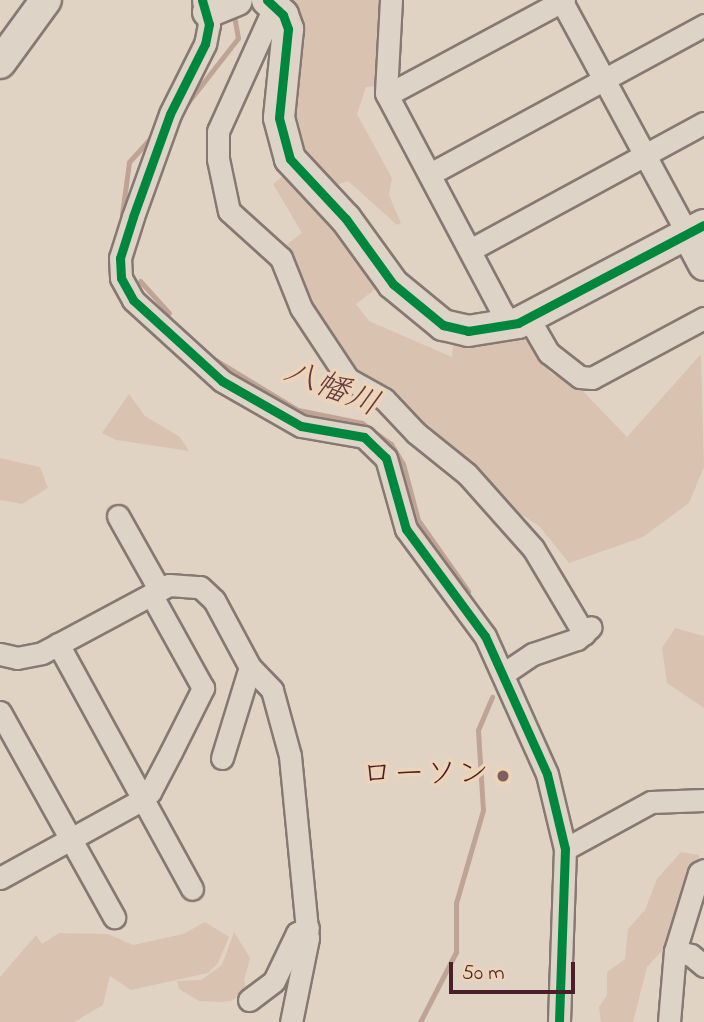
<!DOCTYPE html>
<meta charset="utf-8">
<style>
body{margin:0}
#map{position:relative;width:704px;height:1022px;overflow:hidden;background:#e1d3c3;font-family:"Indie Flower","Klee One",sans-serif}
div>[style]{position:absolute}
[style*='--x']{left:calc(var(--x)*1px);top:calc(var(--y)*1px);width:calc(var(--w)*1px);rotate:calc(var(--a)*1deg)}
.green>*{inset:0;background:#d9c3b0}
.stream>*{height:5px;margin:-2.5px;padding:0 2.5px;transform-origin:2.5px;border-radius:2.5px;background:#bfa395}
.roads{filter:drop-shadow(2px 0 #867873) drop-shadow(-2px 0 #867873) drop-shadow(0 2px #867873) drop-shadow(0 -2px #867873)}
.street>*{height:21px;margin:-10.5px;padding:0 10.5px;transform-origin:10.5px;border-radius:10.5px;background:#ddd3c7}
.secondary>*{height:30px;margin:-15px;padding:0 15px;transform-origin:15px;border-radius:15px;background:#ddd3c7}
.cycleway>*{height:9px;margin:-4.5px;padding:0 4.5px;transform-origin:4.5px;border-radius:4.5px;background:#00873e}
.dots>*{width:19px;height:19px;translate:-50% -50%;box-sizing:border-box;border:4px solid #eed4b6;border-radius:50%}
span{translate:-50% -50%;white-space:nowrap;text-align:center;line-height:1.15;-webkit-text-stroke:7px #eed4b6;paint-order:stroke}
.poi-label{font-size:32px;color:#4a1f2b}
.right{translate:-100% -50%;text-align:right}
.water-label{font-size:33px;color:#643b40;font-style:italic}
.scale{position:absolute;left:449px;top:962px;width:126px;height:32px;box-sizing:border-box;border:4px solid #4a1f2b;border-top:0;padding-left:9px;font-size:21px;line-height:24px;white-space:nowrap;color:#4a1f2b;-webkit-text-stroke:5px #eed4b6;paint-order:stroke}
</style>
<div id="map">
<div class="green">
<i style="clip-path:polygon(287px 0,382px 0,379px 86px,366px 87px,357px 114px,392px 178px,389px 195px,401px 223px,397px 225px,348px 181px,334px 186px,311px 166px,294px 136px)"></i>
<i style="clip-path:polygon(283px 176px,337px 231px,378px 287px,356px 304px,369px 321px,452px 357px,453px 344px,499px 343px,522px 337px,533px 341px,549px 371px,555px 376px,561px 372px,581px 389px,627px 437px,701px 354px,704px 467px,689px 503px,643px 537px,569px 563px,539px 526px,504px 503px,347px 366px,303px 299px,282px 248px,302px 233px,273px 184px)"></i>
<i style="clip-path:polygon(129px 394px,145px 416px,180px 437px,189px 451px,116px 440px,102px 433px)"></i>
<i style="clip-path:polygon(0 458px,40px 467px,48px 488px,22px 504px,0 500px)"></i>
<i style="clip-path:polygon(675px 628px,704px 636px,704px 708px,667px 683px,662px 648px)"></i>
<i style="clip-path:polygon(681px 852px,699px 855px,699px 863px,675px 937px,647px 967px,633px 1022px,601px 1022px,599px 1007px,607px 995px,607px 972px,625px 959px,628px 929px,645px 910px,657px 879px)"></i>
<i style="clip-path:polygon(205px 922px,229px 937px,218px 963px,208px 973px,131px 990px,110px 976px,103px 1005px,74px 1022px,0 1022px,0 977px,36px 935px,42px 944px,59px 933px,108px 934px,133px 945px,183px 934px)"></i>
<i style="clip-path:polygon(234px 932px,250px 958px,244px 981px,248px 990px,231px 1001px,219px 1002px,199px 1001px,179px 989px,177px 981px,201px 980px,222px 965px)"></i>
</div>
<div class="stream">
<i style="--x:182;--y:110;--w:91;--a:-52.1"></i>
<i style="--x:238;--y:38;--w:23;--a:-100"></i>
<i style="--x:122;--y:214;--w:52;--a:-82.3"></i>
<i style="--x:129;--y:162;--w:36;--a:-48"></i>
<i style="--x:140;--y:281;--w:43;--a:47.8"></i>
<i style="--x:212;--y:358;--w:100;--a:31.2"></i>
<i style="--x:298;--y:410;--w:65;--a:11.5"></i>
<i style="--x:362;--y:423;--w:36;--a:36"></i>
<i style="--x:391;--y:444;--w:23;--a:59"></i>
<i style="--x:403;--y:464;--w:58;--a:75"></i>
<i style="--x:418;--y:520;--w:87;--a:54.8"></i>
<i style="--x:420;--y:1022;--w:79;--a:-62.8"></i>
<i style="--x:456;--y:952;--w:49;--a:-90"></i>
<i style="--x:456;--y:903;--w:97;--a:-73.8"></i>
<i style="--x:483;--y:810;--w:80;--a:-93.6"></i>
<i style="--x:478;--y:730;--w:36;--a:-67"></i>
</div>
<div class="roads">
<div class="street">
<i style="--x:391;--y:0;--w:93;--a:93.1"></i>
<i style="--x:386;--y:93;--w:248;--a:62.1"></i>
<i style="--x:502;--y:312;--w:15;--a:79"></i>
<i style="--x:561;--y:0;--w:265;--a:61.6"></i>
<i style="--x:203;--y:1;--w:24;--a:75"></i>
<i style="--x:209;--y:24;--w:20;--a:101"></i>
<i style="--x:205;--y:44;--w:78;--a:116.6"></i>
<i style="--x:170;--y:114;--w:109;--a:109.8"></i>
<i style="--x:133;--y:217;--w:43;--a:107.6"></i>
<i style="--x:120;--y:258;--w:20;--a:87"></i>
<i style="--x:121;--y:278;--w:25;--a:61"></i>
<i style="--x:133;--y:300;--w:120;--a:42.3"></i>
<i style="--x:222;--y:381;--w:91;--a:29.7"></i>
<i style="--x:301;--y:426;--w:64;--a:9.9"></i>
<i style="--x:364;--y:437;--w:30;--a:44"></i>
<i style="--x:386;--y:458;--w:74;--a:74.3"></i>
<i style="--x:406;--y:529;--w:133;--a:53.6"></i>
<i style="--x:485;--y:636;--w:151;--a:65.8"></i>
<i style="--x:547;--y:774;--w:77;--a:76.5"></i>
<i style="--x:565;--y:849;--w:173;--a:92"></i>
<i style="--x:275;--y:5;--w:138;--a:114.3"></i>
<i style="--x:218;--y:131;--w:28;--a:90"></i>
<i style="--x:218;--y:159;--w:53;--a:78.1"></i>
<i style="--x:229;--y:211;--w:70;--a:42.1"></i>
<i style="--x:281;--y:258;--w:54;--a:68.2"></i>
<i style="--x:301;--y:308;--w:85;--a:56.5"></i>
<i style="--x:348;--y:379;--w:41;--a:29.1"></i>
<i style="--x:384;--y:399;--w:47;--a:46.7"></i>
<i style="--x:416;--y:433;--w:65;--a:38.8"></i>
<i style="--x:467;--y:474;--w:99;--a:48.3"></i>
<i style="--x:533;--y:548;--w:100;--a:59.3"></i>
<i style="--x:387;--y:95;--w:201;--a:-28.2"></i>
<i style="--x:430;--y:174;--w:312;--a:-28.5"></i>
<i style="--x:470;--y:250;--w:266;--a:-28.5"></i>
<i style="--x:529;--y:319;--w:39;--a:60"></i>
<i style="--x:549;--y:353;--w:39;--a:38"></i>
<i style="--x:580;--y:377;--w:12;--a:5"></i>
<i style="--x:592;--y:378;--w:127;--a:-28.2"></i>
<i style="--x:118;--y:516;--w:84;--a:60.7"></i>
<i style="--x:58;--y:644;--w:279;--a:61.3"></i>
<i style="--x:0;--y:654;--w:17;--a:13"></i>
<i style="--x:17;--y:658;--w:25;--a:-11"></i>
<i style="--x:42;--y:653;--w:144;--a:-28.2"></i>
<i style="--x:169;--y:585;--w:31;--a:4"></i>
<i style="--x:200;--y:587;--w:19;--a:43"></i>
<i style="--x:214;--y:600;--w:76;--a:61.8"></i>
<i style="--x:250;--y:667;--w:32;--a:46"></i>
<i style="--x:272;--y:690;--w:68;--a:74.7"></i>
<i style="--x:290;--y:756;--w:183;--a:84.4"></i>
<i style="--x:308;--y:938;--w:86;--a:101.4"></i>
<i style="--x:503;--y:674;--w:36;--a:-34"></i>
<i style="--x:533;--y:654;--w:46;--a:-18.8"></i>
<i style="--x:577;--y:639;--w:18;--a:-41"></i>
<i style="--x:0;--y:712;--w:235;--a:60.9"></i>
<i style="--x:222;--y:758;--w:95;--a:-72.9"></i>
<i style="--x:565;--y:849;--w:98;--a:-28.7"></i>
<i style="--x:651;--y:802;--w:53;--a:-2.2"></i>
<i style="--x:0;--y:878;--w:155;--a:-28.9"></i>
<i style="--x:136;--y:803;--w:18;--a:-38"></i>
<i style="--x:150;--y:792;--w:45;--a:-62.3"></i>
<i style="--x:171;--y:752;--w:72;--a:-63.4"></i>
<i style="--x:203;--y:688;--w:107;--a:-119"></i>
<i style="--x:675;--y:951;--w:16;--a:14"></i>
<i style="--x:691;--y:955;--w:17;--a:40"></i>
<i style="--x:249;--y:1000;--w:31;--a:-37"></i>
<i style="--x:274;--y:981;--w:53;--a:-64.4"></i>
<i style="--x:297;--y:933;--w:12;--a:-24"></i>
<i style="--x:669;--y:1022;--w:71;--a:-85.2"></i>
<i style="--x:675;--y:951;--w:82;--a:-72.9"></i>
<i style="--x:699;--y:873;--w:6;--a:-31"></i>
</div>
<div class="secondary">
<i style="--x:267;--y:0;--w:22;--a:43"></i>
<i style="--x:283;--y:15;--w:15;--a:70"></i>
<i style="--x:288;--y:29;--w:89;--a:95.8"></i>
<i style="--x:279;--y:118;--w:42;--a:75"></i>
<i style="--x:290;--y:159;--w:82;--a:47"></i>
<i style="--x:346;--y:219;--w:80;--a:54.1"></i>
<i style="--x:393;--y:284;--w:65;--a:39.4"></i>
<i style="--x:443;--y:325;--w:26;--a:13"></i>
<i style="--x:468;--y:331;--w:51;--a:-9.1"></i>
<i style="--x:518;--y:323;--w:210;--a:-27.8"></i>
<i style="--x:208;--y:12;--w:31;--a:-22"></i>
<i style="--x:0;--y:63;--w:78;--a:-53.9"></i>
<i style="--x:687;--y:233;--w:36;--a:62"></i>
</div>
</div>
<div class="cycleway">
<i style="--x:202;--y:0;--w:25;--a:74"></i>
<i style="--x:209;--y:24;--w:20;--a:101"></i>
<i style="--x:205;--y:44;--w:78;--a:116.6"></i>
<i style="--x:170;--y:114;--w:109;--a:109.8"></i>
<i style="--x:133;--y:217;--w:43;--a:107.6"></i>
<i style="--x:120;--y:258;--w:20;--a:87"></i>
<i style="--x:121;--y:278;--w:25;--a:61"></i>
<i style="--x:133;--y:300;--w:120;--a:42.3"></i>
<i style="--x:222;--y:381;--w:91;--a:29.7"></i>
<i style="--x:301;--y:426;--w:64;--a:9.9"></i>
<i style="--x:364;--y:437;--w:30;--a:44"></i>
<i style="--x:386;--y:458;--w:74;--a:74.3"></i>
<i style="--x:406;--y:529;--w:133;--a:53.6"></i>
<i style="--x:485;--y:636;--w:151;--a:65.8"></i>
<i style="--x:547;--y:774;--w:77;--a:76.5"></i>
<i style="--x:565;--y:849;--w:173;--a:92"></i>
<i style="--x:267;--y:0;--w:22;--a:43"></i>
<i style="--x:283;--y:15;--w:15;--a:70"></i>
<i style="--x:288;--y:29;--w:89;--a:95.8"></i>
<i style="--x:279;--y:118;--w:42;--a:75"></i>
<i style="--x:290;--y:159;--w:82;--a:47"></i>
<i style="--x:346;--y:219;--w:80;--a:54.1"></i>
<i style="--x:393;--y:284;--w:65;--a:39.4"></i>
<i style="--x:443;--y:325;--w:26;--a:13"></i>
<i style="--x:468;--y:331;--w:51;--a:-9.1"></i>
<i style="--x:518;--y:323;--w:210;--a:-27.8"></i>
</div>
<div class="dots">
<i style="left:503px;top:776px;background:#7f5e60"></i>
</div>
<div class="poi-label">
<span class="right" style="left:489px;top:776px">ローソン</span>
</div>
<div class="water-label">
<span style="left:331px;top:390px;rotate:22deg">八幡川</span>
</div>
<div class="scale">50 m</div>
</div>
